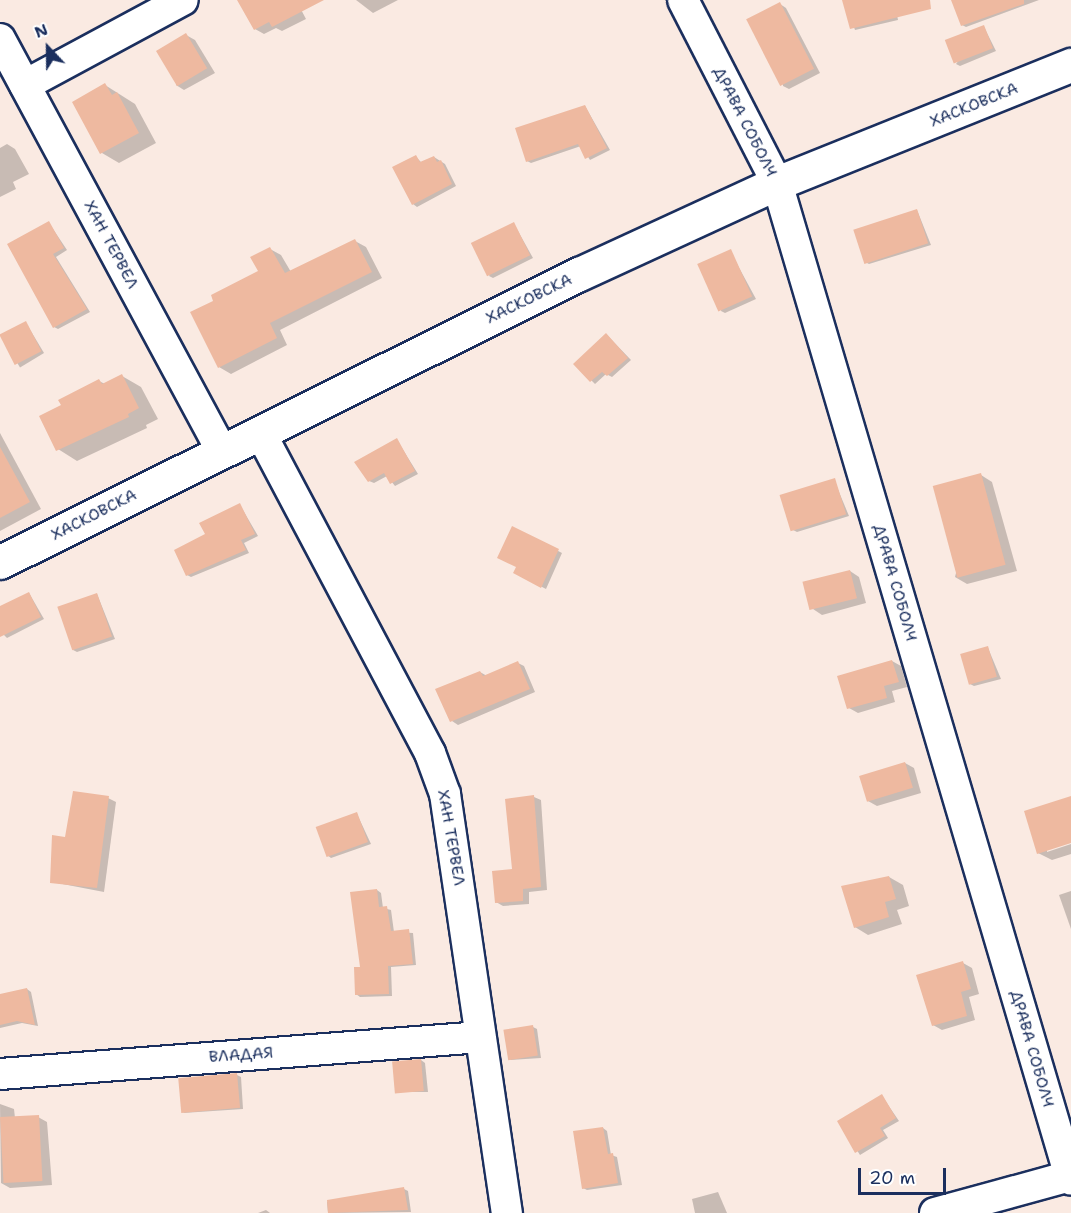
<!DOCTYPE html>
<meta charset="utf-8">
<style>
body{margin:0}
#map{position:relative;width:1071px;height:1213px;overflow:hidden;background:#faeae2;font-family:"Shantell Sans",sans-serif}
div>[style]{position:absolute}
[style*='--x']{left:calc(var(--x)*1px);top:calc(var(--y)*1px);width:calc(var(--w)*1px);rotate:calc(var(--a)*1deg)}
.shadow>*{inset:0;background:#0003;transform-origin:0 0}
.building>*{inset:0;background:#eeb9a0;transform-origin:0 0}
.roads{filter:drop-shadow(2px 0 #1b2f5e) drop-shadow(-2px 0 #1b2f5e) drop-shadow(0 2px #1b2f5e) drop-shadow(0 -2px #1b2f5e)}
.street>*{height:30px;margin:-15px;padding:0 15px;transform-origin:15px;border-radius:15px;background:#fff}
.secondary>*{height:33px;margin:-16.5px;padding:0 16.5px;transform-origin:16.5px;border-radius:16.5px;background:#fff}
span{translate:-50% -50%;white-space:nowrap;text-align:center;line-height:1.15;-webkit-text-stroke:4.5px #fff;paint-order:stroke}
.street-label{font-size:16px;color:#1b2f5e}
.north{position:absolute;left:18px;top:18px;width:60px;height:60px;-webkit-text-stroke:4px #fff;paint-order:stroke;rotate:338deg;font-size:16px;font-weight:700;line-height:24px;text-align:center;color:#1b2f5e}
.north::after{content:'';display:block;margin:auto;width:21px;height:27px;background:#1b2f5e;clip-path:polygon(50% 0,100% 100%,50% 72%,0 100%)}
.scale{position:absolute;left:858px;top:1168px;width:88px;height:27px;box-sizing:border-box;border:3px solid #1b2f5e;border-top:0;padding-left:8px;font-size:18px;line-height:21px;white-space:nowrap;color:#1b2f5e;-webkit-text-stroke:4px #fff;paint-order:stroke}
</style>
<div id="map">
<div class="shadow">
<i style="clip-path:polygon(256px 0,296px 0,306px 19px,282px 31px,276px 28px,264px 34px,255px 29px)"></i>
<i style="clip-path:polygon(356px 0,398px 0,373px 13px)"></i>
<i style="clip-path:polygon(844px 0,894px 0,898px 20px,855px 30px)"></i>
<i style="clip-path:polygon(963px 0,1039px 0,966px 27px,962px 25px)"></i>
<i style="clip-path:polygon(780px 4px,786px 8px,820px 73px,789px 89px,783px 86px)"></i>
<i style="clip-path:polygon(984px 27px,996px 51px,960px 66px,956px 64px)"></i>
<i style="clip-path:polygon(186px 35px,195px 40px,215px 73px,184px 90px,176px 85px)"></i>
<i style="clip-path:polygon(105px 85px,135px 104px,156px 143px,119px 163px,102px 153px)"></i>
<i style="clip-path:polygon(585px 106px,610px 150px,590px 160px,581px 146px,531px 163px,527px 161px)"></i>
<i style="clip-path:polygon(7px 144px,15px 149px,29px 174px,13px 182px,16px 189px,0 197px,0 148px)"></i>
<i style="clip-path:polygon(416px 157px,422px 163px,434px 157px,445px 164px,456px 186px,417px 207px,413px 204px)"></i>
<i style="clip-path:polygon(917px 210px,931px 245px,869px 264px,865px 262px)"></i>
<i style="clip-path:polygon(49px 223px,67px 250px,56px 257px,90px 312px,58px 329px,54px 327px)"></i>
<i style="clip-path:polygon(514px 224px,533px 258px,493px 278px,489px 276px)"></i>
<i style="clip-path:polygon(355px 241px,366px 247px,382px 278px,280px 330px,287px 345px,231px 374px,219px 367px,215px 302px,260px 272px,270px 249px,281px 255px,291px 272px)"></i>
<i style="clip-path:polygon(730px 251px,756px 299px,725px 313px,721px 311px)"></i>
<i style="left:26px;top:323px;width:35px;height:28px;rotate:59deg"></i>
<i style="clip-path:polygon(607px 335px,631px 360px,612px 377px,606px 374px,595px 384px,575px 364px)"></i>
<i style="clip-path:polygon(122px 376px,141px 387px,158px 419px,146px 425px,147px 428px,77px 461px,58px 449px,63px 406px,99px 381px,105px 384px)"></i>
<i style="clip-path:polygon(0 433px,41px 509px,0 531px)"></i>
<i style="clip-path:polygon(397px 440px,418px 474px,395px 486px,387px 476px,374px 483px,369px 481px)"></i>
<i style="clip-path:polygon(981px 475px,992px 482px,1017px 571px,967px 584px,955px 577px)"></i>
<i style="clip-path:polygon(834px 480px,849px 516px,797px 532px,793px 530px)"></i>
<i style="clip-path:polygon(240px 505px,258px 536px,244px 543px,249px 553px,191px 577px,187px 575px,207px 535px)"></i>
<i style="clip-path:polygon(513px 528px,562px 553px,546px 589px,515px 573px,518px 566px)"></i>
<i style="clip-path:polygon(850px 571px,859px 577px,866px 603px,822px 615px,813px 609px)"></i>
<i style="clip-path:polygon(29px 593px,44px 619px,7px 638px,0 631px,0 608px)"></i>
<i style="clip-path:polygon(97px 594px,115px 639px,77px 652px,73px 650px)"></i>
<i style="clip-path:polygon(988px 648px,1001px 679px,974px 686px,970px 684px)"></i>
<i style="clip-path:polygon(892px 661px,901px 666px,907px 687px,892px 691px,895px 702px,858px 713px,849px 708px)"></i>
<i style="clip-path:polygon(518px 663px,524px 666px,535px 692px,458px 725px,452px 721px,480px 672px,487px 676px)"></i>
<i style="clip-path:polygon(905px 763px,914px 768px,921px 793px,877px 806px,868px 801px)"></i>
<i style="clip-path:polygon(534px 797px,541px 800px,547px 890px,529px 892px,529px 904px,503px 906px,496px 902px,513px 870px)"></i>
<i style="clip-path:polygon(1071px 797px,1071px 841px,1047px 849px,1047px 852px,1071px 844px,1071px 854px,1052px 860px,1038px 853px)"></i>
<i style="clip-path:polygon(108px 798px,116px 802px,104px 892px,52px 882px,66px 839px)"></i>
<i style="clip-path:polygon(357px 814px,371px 844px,331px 858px,327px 855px)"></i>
<i style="clip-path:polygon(889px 877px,903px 885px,909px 906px,897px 910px,902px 924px,868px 935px,855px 927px)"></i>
<i style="clip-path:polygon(377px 890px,381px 893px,383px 908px,391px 910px,394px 932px,413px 933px,416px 965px,391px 967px,392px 996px,360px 997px,356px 994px)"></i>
<i style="clip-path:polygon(1071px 891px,1071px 929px,1059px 895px)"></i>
<i style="clip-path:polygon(963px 963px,972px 968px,979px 994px,969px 997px,975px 1020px,942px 1030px,933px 1025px)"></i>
<i style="clip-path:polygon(27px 989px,31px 992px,38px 1026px,22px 1023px,0 1028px,0 995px)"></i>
<i style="clip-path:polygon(533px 1027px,537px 1029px,541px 1058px,510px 1060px)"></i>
<i style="clip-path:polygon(421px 1060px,425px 1063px,428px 1092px,397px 1092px)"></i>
<i style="clip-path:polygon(237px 1075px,241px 1077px,243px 1109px,183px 1113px)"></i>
<i style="clip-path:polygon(882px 1096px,899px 1121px,883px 1130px,888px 1138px,860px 1155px,839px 1122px)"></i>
<i style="clip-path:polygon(0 1104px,14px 1109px,15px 1118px,38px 1117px,47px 1122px,52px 1185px,10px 1188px,1px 1183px)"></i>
<i style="clip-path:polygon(603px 1128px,607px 1131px,611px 1155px,617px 1157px,622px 1185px,587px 1190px,583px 1188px)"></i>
<i style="clip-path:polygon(404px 1189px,408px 1191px,411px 1212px,328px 1213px,327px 1202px)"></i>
<i style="clip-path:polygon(718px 1192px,727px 1213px,695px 1213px,692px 1199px)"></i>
<i style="clip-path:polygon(266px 1210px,270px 1213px,258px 1213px)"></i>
</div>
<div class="building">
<i style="clip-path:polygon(237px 0,324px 0,272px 27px,269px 22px,254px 30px)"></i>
<i style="clip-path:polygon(842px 0,930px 0,931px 9px,850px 29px)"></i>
<i style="clip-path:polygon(951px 0,1024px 0,1024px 4px,961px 26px)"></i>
<i style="left:780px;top:2px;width:75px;height:38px;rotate:63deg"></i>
<i style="left:984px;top:25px;width:25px;height:42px;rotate:69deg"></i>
<i style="left:186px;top:33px;width:41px;height:35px;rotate:59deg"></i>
<i style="clip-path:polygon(105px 83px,112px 95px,117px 92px,139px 133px,100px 154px,72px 102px)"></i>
<i style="clip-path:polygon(585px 105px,607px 148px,585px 159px,578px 144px,526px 162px,515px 128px)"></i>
<i style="clip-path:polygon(416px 155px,420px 162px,434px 156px,437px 162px,441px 160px,452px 184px,412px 205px,392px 167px)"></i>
<i style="left:917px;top:209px;width:36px;height:67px;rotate:72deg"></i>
<i style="clip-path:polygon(49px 221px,64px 248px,53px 254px,87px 309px,53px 328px,7px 244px)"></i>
<i style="left:514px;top:222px;width:37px;height:48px;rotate:64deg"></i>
<i style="clip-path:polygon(355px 239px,372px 272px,270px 323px,277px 338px,218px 368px,190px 312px,213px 301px,211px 295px,258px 271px,250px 257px,270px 247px,285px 273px)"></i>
<i style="left:731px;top:249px;width:52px;height:37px;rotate:66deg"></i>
<i style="left:26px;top:321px;width:34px;height:30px;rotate:63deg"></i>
<i style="clip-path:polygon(606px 333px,628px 358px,607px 376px,602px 372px,590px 382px,573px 364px)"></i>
<i style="clip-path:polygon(122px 374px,139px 408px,128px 414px,129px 417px,56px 451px,39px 416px,61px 405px,58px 400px,99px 379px,102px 384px)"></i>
<i style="clip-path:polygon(397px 438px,415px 471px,390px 484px,384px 473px,368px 482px,354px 462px)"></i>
<i style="clip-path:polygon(0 447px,30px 502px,0 518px)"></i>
<i style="left:981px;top:473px;width:95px;height:50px;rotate:75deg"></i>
<i style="left:835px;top:478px;width:38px;height:58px;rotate:73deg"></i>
<i style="clip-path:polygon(240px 503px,255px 534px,241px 540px,246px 550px,186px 576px,174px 550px,205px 534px,199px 523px)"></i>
<i style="clip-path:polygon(512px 526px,559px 549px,541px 588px,513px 573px,516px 567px,497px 558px)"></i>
<i style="left:850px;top:570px;width:29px;height:49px;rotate:76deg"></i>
<i style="clip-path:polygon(29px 592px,41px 617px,0 637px,0 606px)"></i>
<i style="left:97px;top:593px;width:46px;height:42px;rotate:71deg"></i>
<i style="left:988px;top:646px;width:32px;height:29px;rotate:74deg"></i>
<i style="clip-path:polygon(892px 660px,899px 682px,884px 686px,887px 698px,847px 709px,837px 676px)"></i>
<i style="clip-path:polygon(518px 661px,530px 689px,450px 722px,435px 689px,480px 671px,483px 676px)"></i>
<i style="left:905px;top:762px;width:27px;height:48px;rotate:73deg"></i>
<i style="clip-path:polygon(73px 791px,109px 796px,97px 888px,50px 883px,52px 835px,65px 837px)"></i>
<i style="clip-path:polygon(534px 795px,541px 887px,523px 889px,523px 901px,495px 903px,492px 871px,512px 869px,505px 799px)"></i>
<i style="clip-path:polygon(1071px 796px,1071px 843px,1037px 854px,1024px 811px)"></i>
<i style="left:357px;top:812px;width:32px;height:44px;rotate:70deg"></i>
<i style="clip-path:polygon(889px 876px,896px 899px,885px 902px,889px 917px,854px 928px,841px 886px)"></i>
<i style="clip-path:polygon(377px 889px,379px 907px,387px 906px,391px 931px,409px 929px,413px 964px,388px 966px,389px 994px,355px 995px,354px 967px,360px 967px,350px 892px)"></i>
<i style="clip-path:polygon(963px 961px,971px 989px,961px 992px,967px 1016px,932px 1026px,916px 975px)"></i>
<i style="clip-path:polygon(27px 988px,35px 1025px,17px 1021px,0 1025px,0 994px)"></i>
<i style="left:533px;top:1025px;width:31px;height:30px;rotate:81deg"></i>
<i style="left:421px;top:1059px;width:32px;height:29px;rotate:85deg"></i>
<i style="left:237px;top:1073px;width:35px;height:59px;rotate:85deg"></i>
<i style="clip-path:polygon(882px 1094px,896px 1118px,880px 1128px,885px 1136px,855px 1153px,837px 1121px)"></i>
<i style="left:39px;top:1115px;width:66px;height:39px;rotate:87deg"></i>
<i style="clip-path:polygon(603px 1127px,608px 1154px,613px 1153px,618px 1183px,582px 1189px,573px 1131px)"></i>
<i style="clip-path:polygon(404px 1187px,408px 1210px,328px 1213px,327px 1200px)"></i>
</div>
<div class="roads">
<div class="street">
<i style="--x:683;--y:0;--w:206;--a:62.8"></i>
<i style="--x:777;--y:183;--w:1039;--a:73.57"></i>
<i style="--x:0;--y:39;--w:468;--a:61.7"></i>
<i style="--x:25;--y:85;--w:179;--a:-28.3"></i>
<i style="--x:260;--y:432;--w:363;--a:62.1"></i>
<i style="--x:430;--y:753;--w:44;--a:69.9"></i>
<i style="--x:445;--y:794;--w:424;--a:81.6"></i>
<i style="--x:0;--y:1074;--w:482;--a:-4.4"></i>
<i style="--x:935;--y:1213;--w:140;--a:-15.3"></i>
</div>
<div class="secondary">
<i style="--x:0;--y:562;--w:647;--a:-26.45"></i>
<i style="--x:579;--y:274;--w:218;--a:-24.7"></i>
<i style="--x:777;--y:183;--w:317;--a:-21.9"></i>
</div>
</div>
<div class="street-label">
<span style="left:974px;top:105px;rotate:-22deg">ХАСКОВСКА</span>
<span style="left:745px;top:122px;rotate:63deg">ДРАВА СОБОЛЧ</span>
<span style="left:111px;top:245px;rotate:62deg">ХАН ТЕРВЕЛ</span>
<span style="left:529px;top:299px;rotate:-26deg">ХАСКОВСКА</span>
<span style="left:94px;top:515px;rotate:-27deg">ХАСКОВСКА</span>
<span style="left:895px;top:583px;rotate:74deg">ДРАВА СОБОЛЧ</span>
<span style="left:451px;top:838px;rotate:80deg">ХАН ТЕРВЕЛ</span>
<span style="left:1032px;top:1049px;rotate:74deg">ДРАВА СОБОЛЧ</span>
<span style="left:241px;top:1055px;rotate:-4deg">ВЛАДАЯ</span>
</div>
<div class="north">N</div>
<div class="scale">20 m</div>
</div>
